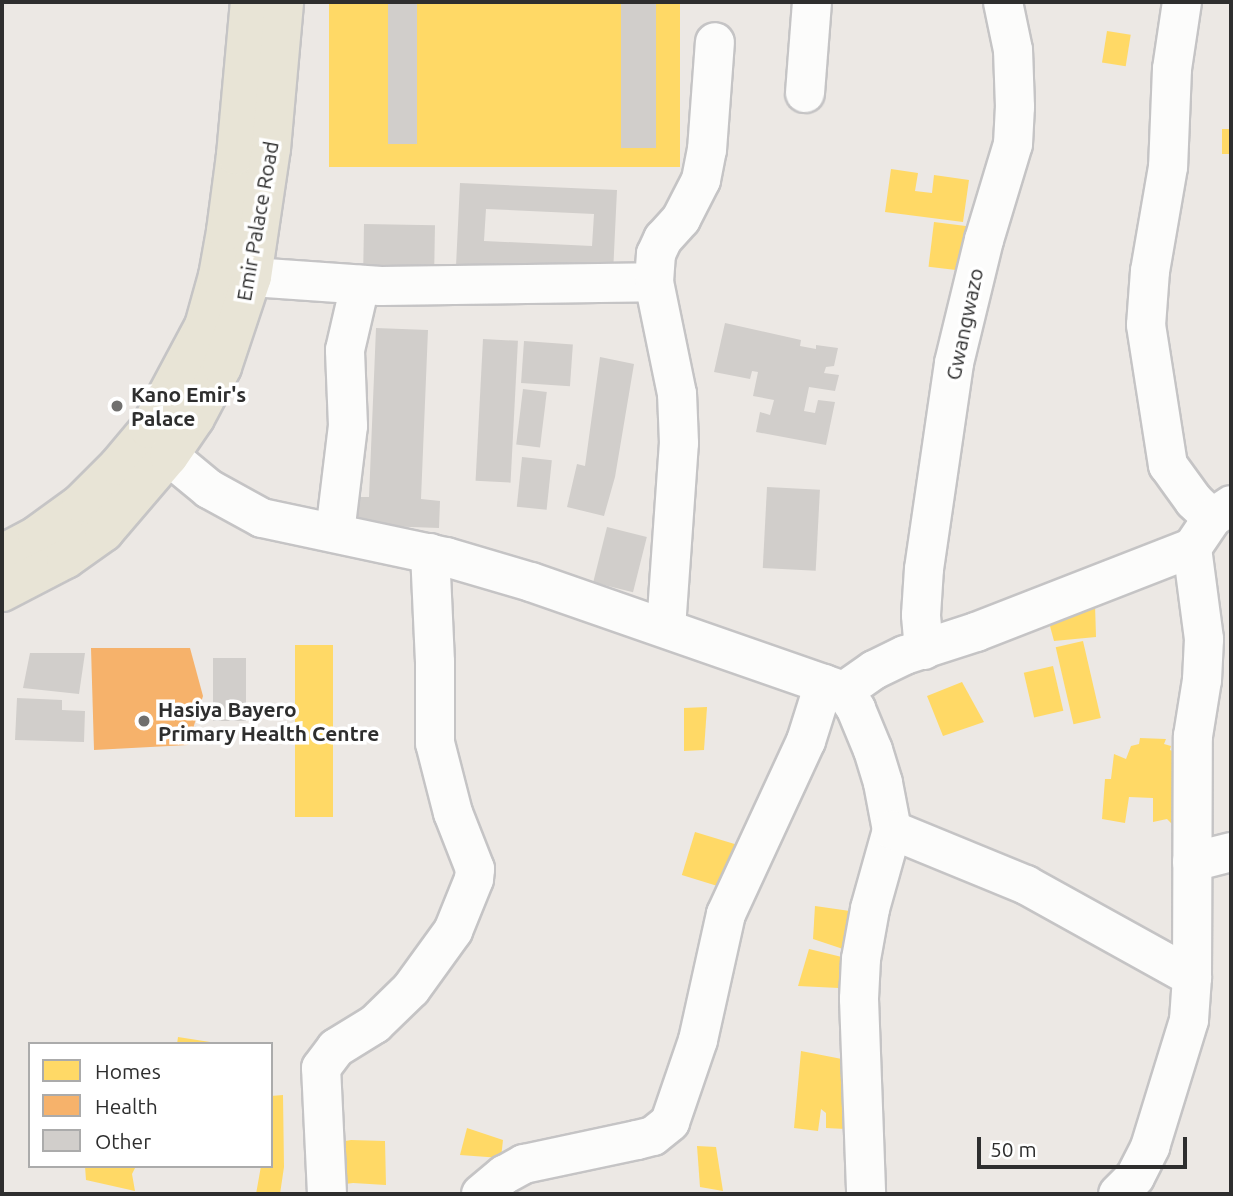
<!DOCTYPE html>
<style>
body{margin:0}
#map{position:relative;width:1233px;height:1196px;overflow:hidden;background:#ece8e4;font-family:Ubuntu,sans-serif}
div>[style]{position:absolute}
[style*='--x']{left:calc(var(--x)*1px);top:calc(var(--y)*1px);width:calc(var(--w)*1px);rotate:calc(var(--a)*1deg)}
.homes>*{inset:0;background:#ffd966;transform-origin:0 0}
.health>*{inset:0;background:#f6b26b}
.building>*{inset:0;background:#d1cecb;transform-origin:0 0}
.roads{filter:drop-shadow(2px 0 #c5c4c5) drop-shadow(-2px 0 #c5c4c5) drop-shadow(0 2px #c5c4c5) drop-shadow(0 -2px #c5c4c5)}
.minor>*{height:38px;margin:-19px;padding:0 19px;transform-origin:19px;border-radius:19px;background:#fcfcfb}
.major>*{height:38px;margin:-19px;padding:0 19px;transform-origin:19px;border-radius:19px;background:#e8e4d6}
.dots>*{width:19px;height:19px;translate:-50% -50%;box-sizing:border-box;border:4px solid #fff;border-radius:50%}
span{translate:-50% -50%;white-space:nowrap;text-align:center;line-height:1.15;-webkit-text-stroke:7px #fff;paint-order:stroke}
.street-label{font-size:21px;color:#2e2e2e}
.poi-label{font-size:21px;color:#2e2e2e;font-weight:700}
.left{translate:0 -50%;text-align:left}
.frame{position:absolute;inset:0;border:4px solid #2e2e2e;pointer-events:none}
.legend{position:absolute;left:28px;top:1042px;width:245px;height:126px;box-sizing:border-box;background:#fff;border:2px solid #ababab;margin:0;padding:9px 12px;list-style:none;font-size:21px;color:#2e2e2e}
.legend li{display:flex;align-items:center;gap:14px;height:35px}
.legend b{width:35px;border:2px solid #ababab}
.scale{position:absolute;left:977px;top:1137px;width:210px;height:32px;box-sizing:border-box;border:4px solid #2e2e2e;border-top:0;padding-left:9px;font-size:21px;line-height:24px;white-space:nowrap;color:#2e2e2e;-webkit-text-stroke:5px #fff;paint-order:stroke}
</style>
<div id="map">
<div class="homes">
<i style="left:329px;top:2px;width:351px;height:165px"></i>
<i style="left:1107px;top:31px;width:24px;height:32px;rotate:9deg"></i>
<i style="left:1222px;top:129px;width:9px;height:25px"></i>
<i style="clip-path:polygon(891px 169px,918px 173px,915px 191px,932px 193px,934px 175px,969px 180px,963px 222px,885px 212px)"></i>
<i style="left:934px;top:222px;width:34px;height:45px;rotate:7deg"></i>
<i style="clip-path:polygon(1095px 604px,1096px 637px,1054px 641px,1047px 615px)"></i>
<i style="left:1083px;top:641px;width:79px;height:28px;rotate:77deg"></i>
<i style="left:295px;top:645px;width:38px;height:172px"></i>
<i style="left:1053px;top:666px;width:46px;height:30px;rotate:77deg"></i>
<i style="clip-path:polygon(962px 682px,984px 722px,943px 736px,927px 696px)"></i>
<i style="clip-path:polygon(707px 707px,704px 750px,684px 751px,684px 708px)"></i>
<i style="clip-path:polygon(1140px 738px,1166px 739px,1164px 744px,1171px 746px,1170px 750px,1175px 752px,1173px 761px,1185px 765px,1181px 833px,1167px 819px,1153px 822px,1153px 798px,1129px 797px,1125px 823px,1102px 819px,1105px 779px,1111px 779px,1114px 754px,1126px 759px,1131px 746px,1139px 744px)"></i>
<i style="left:695px;top:832px;width:44px;height:45px;rotate:17deg"></i>
<i style="clip-path:polygon(815px 906px,850px 911px,846px 950px,813px 939px)"></i>
<i style="clip-path:polygon(809px 949px,846px 958px,839px 988px,798px 986px)"></i>
<i style="clip-path:polygon(178px 1037px,210px 1042px,210px 1044px,177px 1044px)"></i>
<i style="clip-path:polygon(801px 1051px,847px 1060px,845px 1129px,826px 1128px,826px 1113px,821px 1109px,818px 1131px,794px 1128px)"></i>
<i style="clip-path:polygon(283px 1095px,284px 1167px,280px 1194px,256px 1194px,261px 1166px,271px 1166px,271px 1096px)"></i>
<i style="clip-path:polygon(467px 1128px,503px 1140px,501px 1158px,460px 1155px)"></i>
<i style="clip-path:polygon(351px 1140px,385px 1141px,386px 1185px,353px 1183px,329px 1186px,328px 1144px)"></i>
<i style="clip-path:polygon(697px 1146px,716px 1147px,723px 1191px,700px 1187px)"></i>
<i style="clip-path:polygon(85px 1166px,136px 1166px,132px 1174px,135px 1191px,86px 1180px)"></i>
</div>
<div class="health">
<i style="clip-path:polygon(91px 648px,190px 648px,203px 696px,188px 745px,94px 750px)"></i>
</div>
<div class="building">
<i style="left:388px;top:2px;width:29px;height:142px"></i>
<i style="left:621px;top:2px;width:35px;height:146px"></i>
<i style="clip-path:polygon(evenodd,460px 183px,617px 190px,613px 274px,456px 266px,460px 183px,486px 209px,594px 214px,592px 246px,484px 241px,486px 209px)"></i>
<i style="left:364px;top:224px;width:71px;height:54px;rotate:1deg"></i>
<i style="clip-path:polygon(725px 323px,801px 340px,800px 346px,816px 349px,816px 345px,838px 348px,834px 366px,826px 367px,824px 373px,839px 375px,835px 391px,809px 387px,804px 411px,815px 413px,818px 400px,835px 402px,826px 445px,756px 432px,760px 412px,770px 415px,774px 400px,753px 396px,758px 372px,752px 371px,750px 379px,714px 372px)"></i>
<i style="clip-path:polygon(376px 328px,428px 330px,421px 499px,440px 501px,439px 528px,356px 525px,357px 497px,369px 497px)"></i>
<i style="left:483px;top:339px;width:35px;height:142px;rotate:3deg"></i>
<i style="left:524px;top:341px;width:49px;height:42px;rotate:4deg"></i>
<i style="clip-path:polygon(600px 357px,634px 364px,615px 477px,604px 516px,567px 507px,577px 464px,585px 466px)"></i>
<i style="left:523px;top:389px;width:24px;height:56px;rotate:7deg"></i>
<i style="left:522px;top:457px;width:30px;height:50px;rotate:6deg"></i>
<i style="left:767px;top:487px;width:53px;height:81px;rotate:3deg"></i>
<i style="left:607px;top:527px;width:41px;height:57px;rotate:14deg"></i>
<i style="clip-path:polygon(30px 653px,85px 653px,79px 694px,23px 688px)"></i>
<i style="left:213px;top:658px;width:33px;height:63px"></i>
<i style="clip-path:polygon(17px 698px,62px 700px,62px 710px,85px 711px,84px 742px,15px 740px)"></i>
</div>
<div class="roads">
<div class="minor">
<i style="--x:1182;--y:2;--w:68;--a:98.5"></i>
<i style="--x:1172;--y:69;--w:98;--a:92.3"></i>
<i style="--x:1168;--y:167;--w:106;--a:99.8"></i>
<i style="--x:1150;--y:271;--w:54;--a:94.2"></i>
<i style="--x:1146;--y:325;--w:142;--a:81.1"></i>
<i style="--x:1168;--y:465;--w:44;--a:54.2"></i>
<i style="--x:1194;--y:501;--w:25;--a:43"></i>
<i style="--x:805;--y:93;--w:91;--a:-85.6"></i>
<i style="--x:252;--y:277;--w:129;--a:4"></i>
<i style="--x:381;--y:286;--w:273;--a:-0.8"></i>
<i style="--x:169;--y:456;--w:52;--a:39.5"></i>
<i style="--x:209;--y:489;--w:60;--a:28.7"></i>
<i style="--x:262;--y:518;--w:188;--a:12"></i>
<i style="--x:446;--y:557;--w:89;--a:16.4"></i>
<i style="--x:531;--y:582;--w:331;--a:19.2"></i>
<i style="--x:844;--y:691;--w:37;--a:-35"></i>
<i style="--x:874;--y:670;--w:34;--a:-26"></i>
<i style="--x:905;--y:655;--w:75;--a:-17.9"></i>
<i style="--x:976;--y:632;--w:232;--a:-21.3"></i>
<i style="--x:1192;--y:548;--w:36;--a:-56"></i>
<i style="--x:1212;--y:518;--w:23;--a:-34"></i>
<i style="--x:335;--y:533;--w:108;--a:-83.1"></i>
<i style="--x:348;--y:426;--w:76;--a:-92.3"></i>
<i style="--x:345;--y:350;--w:67;--a:-77"></i>
<i style="--x:666;--y:628;--w:185;--a:-86"></i>
<i style="--x:679;--y:443;--w:49;--a:-92.3"></i>
<i style="--x:677;--y:394;--w:114;--a:-101.6"></i>
<i style="--x:654;--y:282;--w:28;--a:-86"></i>
<i style="--x:656;--y:254;--w:17;--a:-65"></i>
<i style="--x:663;--y:239;--w:27;--a:-48"></i>
<i style="--x:681;--y:219;--w:44;--a:-62.9"></i>
<i style="--x:701;--y:180;--w:31;--a:-79"></i>
<i style="--x:707;--y:150;--w:108;--a:-85.8"></i>
<i style="--x:924;--y:650;--w:35;--a:-95"></i>
<i style="--x:921;--y:615;--w:46;--a:-86.3"></i>
<i style="--x:924;--y:569;--w:208;--a:-81.7"></i>
<i style="--x:954;--y:363;--w:127;--a:-76.3"></i>
<i style="--x:984;--y:240;--w:100;--a:-73.2"></i>
<i style="--x:1013;--y:144;--w:37;--a:-87"></i>
<i style="--x:1015;--y:107;--w:57;--a:-92"></i>
<i style="--x:1013;--y:50;--w:49;--a:-101.8"></i>
<i style="--x:844;--y:691;--w:22;--a:56"></i>
<i style="--x:856;--y:709;--w:44;--a:67.5"></i>
<i style="--x:873;--y:750;--w:34;--a:73"></i>
<i style="--x:883;--y:783;--w:48;--a:79.2"></i>
<i style="--x:892;--y:830;--w:82;--a:105.6"></i>
<i style="--x:870;--y:909;--w:51;--a:100.2"></i>
<i style="--x:861;--y:959;--w:40;--a:92.9"></i>
<i style="--x:859;--y:999;--w:195;--a:87.9"></i>
<i style="--x:892;--y:830;--w:145;--a:22.3"></i>
<i style="--x:1026;--y:885;--w:190;--a:29"></i>
<i style="--x:1192;--y:862;--w:40;--a:-14.4"></i>
<i style="--x:327;--y:1194;--w:126;--a:-92.7"></i>
<i style="--x:321;--y:1068;--w:25;--a:-53"></i>
<i style="--x:336;--y:1048;--w:46;--a:-31.6"></i>
<i style="--x:375;--y:1024;--w:50;--a:-44.2"></i>
<i style="--x:411;--y:989;--w:72;--a:-54.1"></i>
<i style="--x:453;--y:931;--w:56;--a:-68"></i>
<i style="--x:474;--y:879;--w:10;--a:-84"></i>
<i style="--x:475;--y:869;--w:60;--a:-111.4"></i>
<i style="--x:453;--y:813;--w:72;--a:-104.4"></i>
<i style="--x:435;--y:743;--w:81;--a:-90"></i>
<i style="--x:435;--y:662;--w:109;--a:-92.6"></i>
<i style="--x:481;--y:1194;--w:30;--a:-40"></i>
<i style="--x:504;--y:1175;--w:23;--a:-29"></i>
<i style="--x:524;--y:1164;--w:116;--a:-12"></i>
<i style="--x:637;--y:1140;--w:16;--a:-14"></i>
<i style="--x:653;--y:1136;--w:22;--a:-39"></i>
<i style="--x:670;--y:1122;--w:87;--a:-71.1"></i>
<i style="--x:698;--y:1040;--w:129;--a:-77.5"></i>
<i style="--x:726;--y:914;--w:191;--a:-65.2"></i>
<i style="--x:806;--y:741;--w:60;--a:-72.5"></i>
<i style="--x:1118;--y:1194;--w:24;--a:-45"></i>
<i style="--x:1135;--y:1177;--w:34;--a:-63"></i>
<i style="--x:1150;--y:1147;--w:133;--a:-72.9"></i>
<i style="--x:1189;--y:1020;--w:43;--a:-86"></i>
<i style="--x:1192;--y:977;--w:241;--a:-89.8"></i>
<i style="--x:1193;--y:736;--w:57;--a:-80.9"></i>
<i style="--x:1202;--y:680;--w:41;--a:-87.2"></i>
<i style="--x:1204;--y:639;--w:92;--a:-97.5"></i>
</div>
<div class="major">
<i style="--x:2;--y:554;--w:40;--a:-28"></i>
<i style="--x:37;--y:535;--w:54;--a:-36"></i>
<i style="--x:81;--y:503;--w:52;--a:-45"></i>
<i style="--x:118;--y:466;--w:48;--a:-50"></i>
<i style="--x:149;--y:429;--w:117;--a:-61.9"></i>
<i style="--x:204;--y:326;--w:52;--a:-74.4"></i>
<i style="--x:218;--y:276;--w:46;--a:-79.9"></i>
<i style="--x:226;--y:231;--w:77;--a:-82.5"></i>
<i style="--x:236;--y:155;--w:154;--a:-84.8"></i>
<i style="--x:2;--y:592;--w:72;--a:-27.3"></i>
<i style="--x:66;--y:559;--w:47;--a:-35.4"></i>
<i style="--x:104;--y:532;--w:100;--a:-49.5"></i>
<i style="--x:169;--y:456;--w:46;--a:-55.6"></i>
<i style="--x:195;--y:418;--w:58;--a:-62.1"></i>
<i style="--x:222;--y:367;--w:95;--a:-71.6"></i>
<i style="--x:252;--y:277;--w:129;--a:-81.6"></i>
<i style="--x:271;--y:149;--w:148;--a:-84.9"></i>
</div>
</div>
<div class="dots">
<i style="left:117px;top:406px;background:#706f6e"></i>
<i style="left:144px;top:721px;background:#706f6e"></i>
</div>
<div class="street-label">
<span style="left:257px;top:221px;rotate:-80deg">Emir Palace Road</span>
<span style="left:964px;top:324px;rotate:-78deg">Gwangwazo</span>
</div>
<div class="poi-label">
<span class="left" style="left:131px;top:406px">Kano Emir's<br>Palace</span>
<span class="left" style="left:158px;top:721px">Hasiya Bayero<br>Primary Health Centre</span>
</div>
<div class="frame"></div>
<ul class="legend">
<li><b style="height:19px;background:#ffd966"></b>Homes</li>
<li><b style="height:19px;background:#f6b26b"></b>Health</li>
<li><b style="height:19px;background:#d1cecb"></b>Other</li>
</ul>
<div class="scale">50 m</div>
</div>
